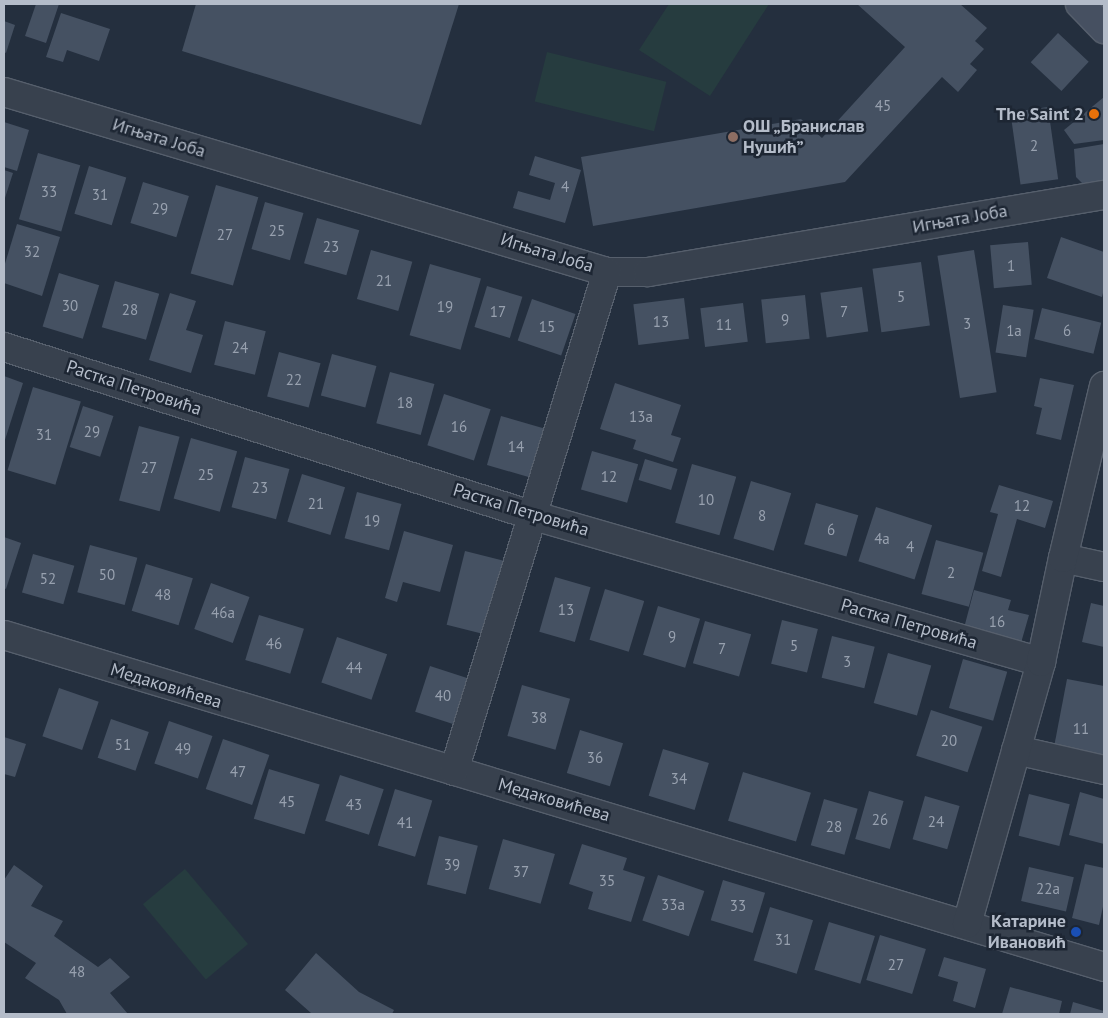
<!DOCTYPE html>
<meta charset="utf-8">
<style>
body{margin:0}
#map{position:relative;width:1108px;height:1018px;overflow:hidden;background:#242f3e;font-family:"PT Sans",sans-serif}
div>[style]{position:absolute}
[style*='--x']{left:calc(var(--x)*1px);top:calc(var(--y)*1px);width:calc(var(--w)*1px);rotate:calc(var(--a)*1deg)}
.green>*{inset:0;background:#263c3f;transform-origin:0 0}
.building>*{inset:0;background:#455162;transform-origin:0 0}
.roads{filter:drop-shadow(1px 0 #565f6c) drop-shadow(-1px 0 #565f6c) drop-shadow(0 1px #565f6c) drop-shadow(0 -1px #565f6c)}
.street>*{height:28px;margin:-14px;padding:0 14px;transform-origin:14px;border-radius:14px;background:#38414e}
.secondary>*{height:28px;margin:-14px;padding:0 14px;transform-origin:14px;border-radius:14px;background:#465061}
.dots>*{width:14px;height:14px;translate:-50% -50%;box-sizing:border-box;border:2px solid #1d2633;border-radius:50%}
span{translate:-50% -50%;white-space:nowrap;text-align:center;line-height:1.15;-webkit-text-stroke:5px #1d2633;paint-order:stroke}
.number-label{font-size:15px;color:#98a1af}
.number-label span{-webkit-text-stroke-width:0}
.poi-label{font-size:18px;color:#b4bcc9;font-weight:700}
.right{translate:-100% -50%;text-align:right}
.left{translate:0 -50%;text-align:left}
.street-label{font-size:18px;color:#b4bcc9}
.frame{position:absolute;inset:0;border:5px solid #b4bcc9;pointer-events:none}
</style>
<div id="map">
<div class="green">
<i style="clip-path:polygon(669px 4px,769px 4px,710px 96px,639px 50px)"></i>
<i style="left:547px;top:52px;width:123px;height:51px;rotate:14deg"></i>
<i style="left:185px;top:869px;width:98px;height:55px;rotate:50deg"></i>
</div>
<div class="building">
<i style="clip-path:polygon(36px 4px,59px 4px,46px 43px,25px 36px)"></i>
<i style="clip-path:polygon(196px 4px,459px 4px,421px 125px,182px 51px)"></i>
<i style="clip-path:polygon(857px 4px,960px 4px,987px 28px,975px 41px,984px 49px,970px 64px,977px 70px,958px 92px,942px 77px,845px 182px,593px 226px,581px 157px,801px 119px,822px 138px,905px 47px)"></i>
<i style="clip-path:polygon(61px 13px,110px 29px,99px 61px,67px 50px,63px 62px,46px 57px)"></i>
<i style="clip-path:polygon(4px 21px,15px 25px,6px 53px,4px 52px)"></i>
<i style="left:1058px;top:33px;width:42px;height:40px;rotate:43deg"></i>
<i style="clip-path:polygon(1104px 97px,1104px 140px,1074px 144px,1064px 130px)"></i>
<i style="left:1048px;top:107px;width:73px;height:38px;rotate:82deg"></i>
<i style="clip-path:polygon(4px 122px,29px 130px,17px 171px,4px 167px)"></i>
<i style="clip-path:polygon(1104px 144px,1104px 185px,1086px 187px,1076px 177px,1074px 149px)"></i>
<i style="left:38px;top:153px;width:44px;height:69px;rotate:16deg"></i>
<i style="clip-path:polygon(535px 156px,581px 170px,565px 223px,513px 208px,518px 191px,550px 200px,555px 183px,529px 175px)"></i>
<i style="left:89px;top:166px;width:39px;height:50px;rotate:17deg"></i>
<i style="clip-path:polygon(4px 170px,13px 173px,4px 201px)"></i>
<i style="left:143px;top:182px;width:48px;height:43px;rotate:17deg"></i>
<i style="left:216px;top:185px;width:44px;height:92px;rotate:16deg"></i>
<i style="left:265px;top:202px;width:40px;height:49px;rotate:16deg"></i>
<i style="left:317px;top:218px;width:44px;height:47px;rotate:16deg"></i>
<i style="clip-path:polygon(17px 224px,60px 237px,42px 296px,4px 283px,4px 267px)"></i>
<i style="clip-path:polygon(1061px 237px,1104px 252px,1104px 289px,1102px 297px,1047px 278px)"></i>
<i style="left:1028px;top:242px;width:43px;height:38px;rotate:85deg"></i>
<i style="left:371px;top:250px;width:43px;height:51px;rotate:16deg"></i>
<i style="left:974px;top:250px;width:144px;height:37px;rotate:81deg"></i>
<i style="left:921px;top:262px;width:64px;height:49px;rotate:82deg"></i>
<i style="left:430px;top:264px;width:53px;height:74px;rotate:16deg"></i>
<i style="left:59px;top:273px;width:42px;height:56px;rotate:17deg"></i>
<i style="left:115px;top:281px;width:46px;height:48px;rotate:16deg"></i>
<i style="left:487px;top:286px;width:37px;height:43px;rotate:17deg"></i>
<i style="left:862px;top:287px;width:45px;height:42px;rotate:82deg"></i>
<i style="clip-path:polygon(170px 293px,196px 301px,186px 330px,203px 335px,191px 373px,149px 360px)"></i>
<i style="left:805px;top:295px;width:44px;height:44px;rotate:84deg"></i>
<i style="left:684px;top:298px;width:41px;height:51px;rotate:83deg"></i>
<i style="left:532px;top:299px;width:46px;height:44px;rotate:19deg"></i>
<i style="left:743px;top:303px;width:39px;height:43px;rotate:83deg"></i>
<i style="left:1003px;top:305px;width:31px;height:48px;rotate:9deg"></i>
<i style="left:1042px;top:308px;width:61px;height:32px;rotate:14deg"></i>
<i style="left:225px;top:321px;width:42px;height:45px;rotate:14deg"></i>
<i style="left:279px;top:352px;width:43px;height:46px;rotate:15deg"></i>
<i style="left:332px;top:354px;width:46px;height:43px;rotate:15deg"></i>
<i style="left:390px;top:372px;width:46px;height:53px;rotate:15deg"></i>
<i style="clip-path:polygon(4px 376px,23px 383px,4px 443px)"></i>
<i style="clip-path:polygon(1040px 378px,1074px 385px,1061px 440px,1036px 434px,1042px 408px,1034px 406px)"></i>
<i style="clip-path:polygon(615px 383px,681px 405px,671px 435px,681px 438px,673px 462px,633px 449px,636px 440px,600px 429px)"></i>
<i style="left:33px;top:387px;width:50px;height:87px;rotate:17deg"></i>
<i style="left:444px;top:394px;width:49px;height:54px;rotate:18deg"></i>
<i style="left:83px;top:406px;width:32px;height:43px;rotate:18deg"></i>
<i style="left:501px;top:416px;width:45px;height:51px;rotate:16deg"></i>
<i style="left:139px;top:426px;width:42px;height:77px;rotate:15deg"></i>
<i style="left:191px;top:438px;width:48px;height:63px;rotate:16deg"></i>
<i style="left:592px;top:451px;width:48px;height:40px;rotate:16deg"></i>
<i style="left:245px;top:457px;width:46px;height:52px;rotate:15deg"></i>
<i style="left:645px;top:459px;width:34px;height:22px;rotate:17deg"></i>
<i style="left:692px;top:464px;width:46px;height:61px;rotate:16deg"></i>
<i style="left:302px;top:474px;width:45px;height:50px;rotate:17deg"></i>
<i style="left:751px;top:481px;width:42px;height:60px;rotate:17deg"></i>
<i style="clip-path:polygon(999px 485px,1053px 501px,1045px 528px,1017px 519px,1001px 577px,982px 571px,998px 514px,990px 512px)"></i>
<i style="left:357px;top:492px;width:46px;height:48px;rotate:15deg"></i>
<i style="left:816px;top:503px;width:44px;height:43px;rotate:16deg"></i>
<i style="left:876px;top:507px;width:59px;height:57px;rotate:18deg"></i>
<i style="clip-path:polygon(404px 531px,453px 545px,440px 592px,403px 582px,397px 602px,385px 598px)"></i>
<i style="clip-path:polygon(4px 537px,21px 543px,6px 589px,4px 588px)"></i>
<i style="left:936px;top:540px;width:49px;height:56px;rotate:15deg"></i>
<i style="left:90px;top:545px;width:49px;height:49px;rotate:15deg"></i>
<i style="left:465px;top:551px;width:42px;height:76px;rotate:14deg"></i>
<i style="left:33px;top:554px;width:43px;height:40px;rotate:16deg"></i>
<i style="left:146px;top:564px;width:49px;height:49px;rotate:17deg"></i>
<i style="left:555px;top:577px;width:37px;height:57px;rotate:16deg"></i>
<i style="left:211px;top:583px;width:41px;height:49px;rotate:20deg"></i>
<i style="left:605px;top:589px;width:41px;height:53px;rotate:17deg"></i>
<i style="clip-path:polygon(974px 590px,1011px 600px,1008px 610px,1029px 615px,1021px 643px,964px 628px)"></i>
<i style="clip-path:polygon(1091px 603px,1104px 606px,1104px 647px,1082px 642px)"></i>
<i style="left:658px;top:606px;width:44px;height:51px;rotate:17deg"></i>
<i style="left:259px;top:615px;width:47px;height:47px;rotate:17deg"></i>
<i style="left:782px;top:620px;width:37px;height:45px;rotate:14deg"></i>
<i style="left:705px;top:621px;width:48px;height:44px;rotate:16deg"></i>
<i style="left:832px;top:636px;width:44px;height:43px;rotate:14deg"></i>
<i style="left:337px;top:637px;width:53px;height:48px;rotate:19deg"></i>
<i style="left:888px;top:653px;width:45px;height:52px;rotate:16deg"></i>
<i style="left:963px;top:659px;width:46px;height:51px;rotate:16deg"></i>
<i style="left:430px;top:666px;width:43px;height:48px;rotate:18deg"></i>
<i style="clip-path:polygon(1067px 679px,1104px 686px,1103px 755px,1054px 747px)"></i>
<i style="left:522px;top:685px;width:50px;height:53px;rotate:16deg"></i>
<i style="left:59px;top:688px;width:42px;height:51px;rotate:19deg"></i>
<i style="left:931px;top:710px;width:54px;height:48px;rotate:18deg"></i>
<i style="left:111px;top:719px;width:40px;height:41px;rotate:19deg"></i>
<i style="left:169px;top:721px;width:46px;height:45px;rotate:19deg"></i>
<i style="left:580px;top:730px;width:45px;height:45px;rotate:17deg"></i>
<i style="clip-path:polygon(4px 737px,26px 744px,15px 777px,4px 774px)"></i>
<i style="left:223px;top:739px;width:49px;height:53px;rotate:19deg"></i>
<i style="left:663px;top:749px;width:48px;height:49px;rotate:17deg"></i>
<i style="left:269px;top:769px;width:53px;height:52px;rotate:17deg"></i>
<i style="left:743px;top:772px;width:71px;height:51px;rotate:17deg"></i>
<i style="left:340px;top:775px;width:46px;height:48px;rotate:18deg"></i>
<i style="left:395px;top:789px;width:39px;height:59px;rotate:17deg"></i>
<i style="left:869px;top:791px;width:36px;height:50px;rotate:16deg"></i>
<i style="clip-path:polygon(1080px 792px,1104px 799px,1104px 844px,1069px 835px)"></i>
<i style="left:1029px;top:794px;width:42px;height:43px;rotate:14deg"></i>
<i style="left:925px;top:796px;width:36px;height:45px;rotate:16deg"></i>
<i style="left:824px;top:799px;width:35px;height:48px;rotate:16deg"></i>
<i style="left:439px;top:836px;width:40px;height:50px;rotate:14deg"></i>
<i style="left:503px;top:839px;width:54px;height:52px;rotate:16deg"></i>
<i style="clip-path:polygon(582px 844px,627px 858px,623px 870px,645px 877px,631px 922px,588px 909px,593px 892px,569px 884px)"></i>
<i style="clip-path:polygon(1085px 864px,1104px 868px,1104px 902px,1099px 925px,1072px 918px)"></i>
<i style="clip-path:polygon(14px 865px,43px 886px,31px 906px,63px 921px,54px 936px,98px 967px,110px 958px,130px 977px,110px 993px,128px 1014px,67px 1014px,59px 1000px,25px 978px,36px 963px,4px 942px,4px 880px)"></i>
<i style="left:1029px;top:867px;width:46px;height:35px;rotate:13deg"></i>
<i style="left:658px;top:875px;width:49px;height:48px;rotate:19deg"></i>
<i style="left:723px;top:880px;width:44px;height:42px;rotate:17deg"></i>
<i style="left:770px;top:907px;width:45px;height:56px;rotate:17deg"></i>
<i style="left:829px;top:922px;width:48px;height:50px;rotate:17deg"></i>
<i style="left:880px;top:935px;width:48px;height:47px;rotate:17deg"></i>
<i style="clip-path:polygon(316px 953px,359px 992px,394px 1010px,392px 1014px,310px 1014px,311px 1013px,285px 990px)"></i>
<i style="clip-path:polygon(944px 957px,986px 969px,975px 1008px,953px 1001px,958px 982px,938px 976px)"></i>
<i style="clip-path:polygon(1010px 987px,1062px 1001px,1059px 1014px,1002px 1014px)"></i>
<i style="clip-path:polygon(1073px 1002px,1104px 1011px,1104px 1014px,1070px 1014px)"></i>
</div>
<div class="roads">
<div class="street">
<i style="--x:4;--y:92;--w:629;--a:16.62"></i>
<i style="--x:607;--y:272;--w:41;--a:0"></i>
<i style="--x:648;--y:272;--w:462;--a:-9.6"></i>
<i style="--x:4;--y:347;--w:553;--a:17.68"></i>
<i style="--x:531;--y:515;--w:531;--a:16.08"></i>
<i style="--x:1063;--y:558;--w:42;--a:12.4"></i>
<i style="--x:4;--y:635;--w:1149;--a:16.79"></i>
<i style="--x:1016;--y:750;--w:90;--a:12.8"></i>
<i style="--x:454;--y:771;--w:522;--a:-72.95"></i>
<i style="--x:967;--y:924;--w:272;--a:-74.2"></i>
<i style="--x:1041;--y:662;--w:106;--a:-78.1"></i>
<i style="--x:1063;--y:558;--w:177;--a:-76.6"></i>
</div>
<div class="secondary">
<i style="--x:1080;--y:4;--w:35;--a:46"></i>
</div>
</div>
<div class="dots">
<i style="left:1094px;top:114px;background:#e8710a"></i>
<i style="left:733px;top:137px;background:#8d6e63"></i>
<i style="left:1076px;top:932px;background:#1a4fb4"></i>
</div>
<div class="number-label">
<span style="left:883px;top:106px">45</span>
<span style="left:1034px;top:146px">2</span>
<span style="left:565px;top:187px">4</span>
<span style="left:49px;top:192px">33</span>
<span style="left:100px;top:195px">31</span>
<span style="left:160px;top:209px">29</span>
<span style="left:277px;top:231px">25</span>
<span style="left:225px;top:235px">27</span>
<span style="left:331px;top:247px">23</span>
<span style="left:32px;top:252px">32</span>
<span style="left:1011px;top:266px">1</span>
<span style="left:384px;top:281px">21</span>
<span style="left:901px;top:297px">5</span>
<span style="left:70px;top:306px">30</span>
<span style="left:445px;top:307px">19</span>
<span style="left:130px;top:310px">28</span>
<span style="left:498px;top:312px">17</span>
<span style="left:844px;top:312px">7</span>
<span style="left:785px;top:320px">9</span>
<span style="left:661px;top:322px">13</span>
<span style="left:967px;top:324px">3</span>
<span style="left:724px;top:325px">11</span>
<span style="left:547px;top:327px">15</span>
<span style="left:1014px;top:331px">1a</span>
<span style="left:1067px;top:331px">6</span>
<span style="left:240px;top:348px">24</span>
<span style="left:294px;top:380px">22</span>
<span style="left:405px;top:403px">18</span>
<span style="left:641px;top:417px">13a</span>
<span style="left:459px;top:427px">16</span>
<span style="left:92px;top:432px">29</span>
<span style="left:44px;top:435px">31</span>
<span style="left:516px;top:447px">14</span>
<span style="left:149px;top:468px">27</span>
<span style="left:206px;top:475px">25</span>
<span style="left:609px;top:477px">12</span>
<span style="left:260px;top:488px">23</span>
<span style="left:706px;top:500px">10</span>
<span style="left:316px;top:504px">21</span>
<span style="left:1022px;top:506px">12</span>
<span style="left:762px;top:516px">8</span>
<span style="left:372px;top:521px">19</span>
<span style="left:831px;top:530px">6</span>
<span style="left:882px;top:539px">4a</span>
<span style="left:910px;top:547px">4</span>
<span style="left:951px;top:573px">2</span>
<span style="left:107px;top:575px">50</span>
<span style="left:48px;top:579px">52</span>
<span style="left:163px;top:595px">48</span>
<span style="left:566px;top:610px">13</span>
<span style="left:223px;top:613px">46a</span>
<span style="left:997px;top:622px">16</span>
<span style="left:672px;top:637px">9</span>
<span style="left:274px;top:644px">46</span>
<span style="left:794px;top:646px">5</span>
<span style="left:722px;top:649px">7</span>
<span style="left:847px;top:662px">3</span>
<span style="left:354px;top:668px">44</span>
<span style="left:443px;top:696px">40</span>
<span style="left:539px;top:718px">38</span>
<span style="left:1081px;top:729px">11</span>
<span style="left:949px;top:741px">20</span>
<span style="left:123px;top:745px">51</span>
<span style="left:183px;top:749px">49</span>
<span style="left:595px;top:758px">36</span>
<span style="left:238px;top:772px">47</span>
<span style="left:679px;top:779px">34</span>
<span style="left:287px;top:802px">45</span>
<span style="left:354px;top:805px">43</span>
<span style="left:880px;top:820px">26</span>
<span style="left:936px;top:822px">24</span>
<span style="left:405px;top:823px">41</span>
<span style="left:834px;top:827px">28</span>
<span style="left:452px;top:865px">39</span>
<span style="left:521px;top:872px">37</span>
<span style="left:607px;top:881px">35</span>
<span style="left:1048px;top:889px">22a</span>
<span style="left:673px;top:905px">33a</span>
<span style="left:738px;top:906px">33</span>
<span style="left:783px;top:940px">31</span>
<span style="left:896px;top:965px">27</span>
<span style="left:77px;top:972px">48</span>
</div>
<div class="poi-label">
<span class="right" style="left:1084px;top:114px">The Saint 2</span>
<span class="left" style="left:743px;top:137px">ОШ „Бранислав<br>Нушић”</span>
<span class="right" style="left:1066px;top:932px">Катарине<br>Ивановић</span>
</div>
<div class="street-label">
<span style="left:159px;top:138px;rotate:17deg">Игњата Јоба</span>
<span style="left:960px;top:219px;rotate:-10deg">Игњата Јоба</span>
<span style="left:547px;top:253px;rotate:17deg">Игњата Јоба</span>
<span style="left:134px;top:388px;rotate:18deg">Растка Петровића</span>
<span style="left:521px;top:510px;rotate:17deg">Растка Петровића</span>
<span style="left:909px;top:624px;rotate:16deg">Растка Петровића</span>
<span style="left:166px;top:686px;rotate:17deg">Медаковићева</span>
<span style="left:554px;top:800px;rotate:16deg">Медаковићева</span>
</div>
<div class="frame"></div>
</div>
